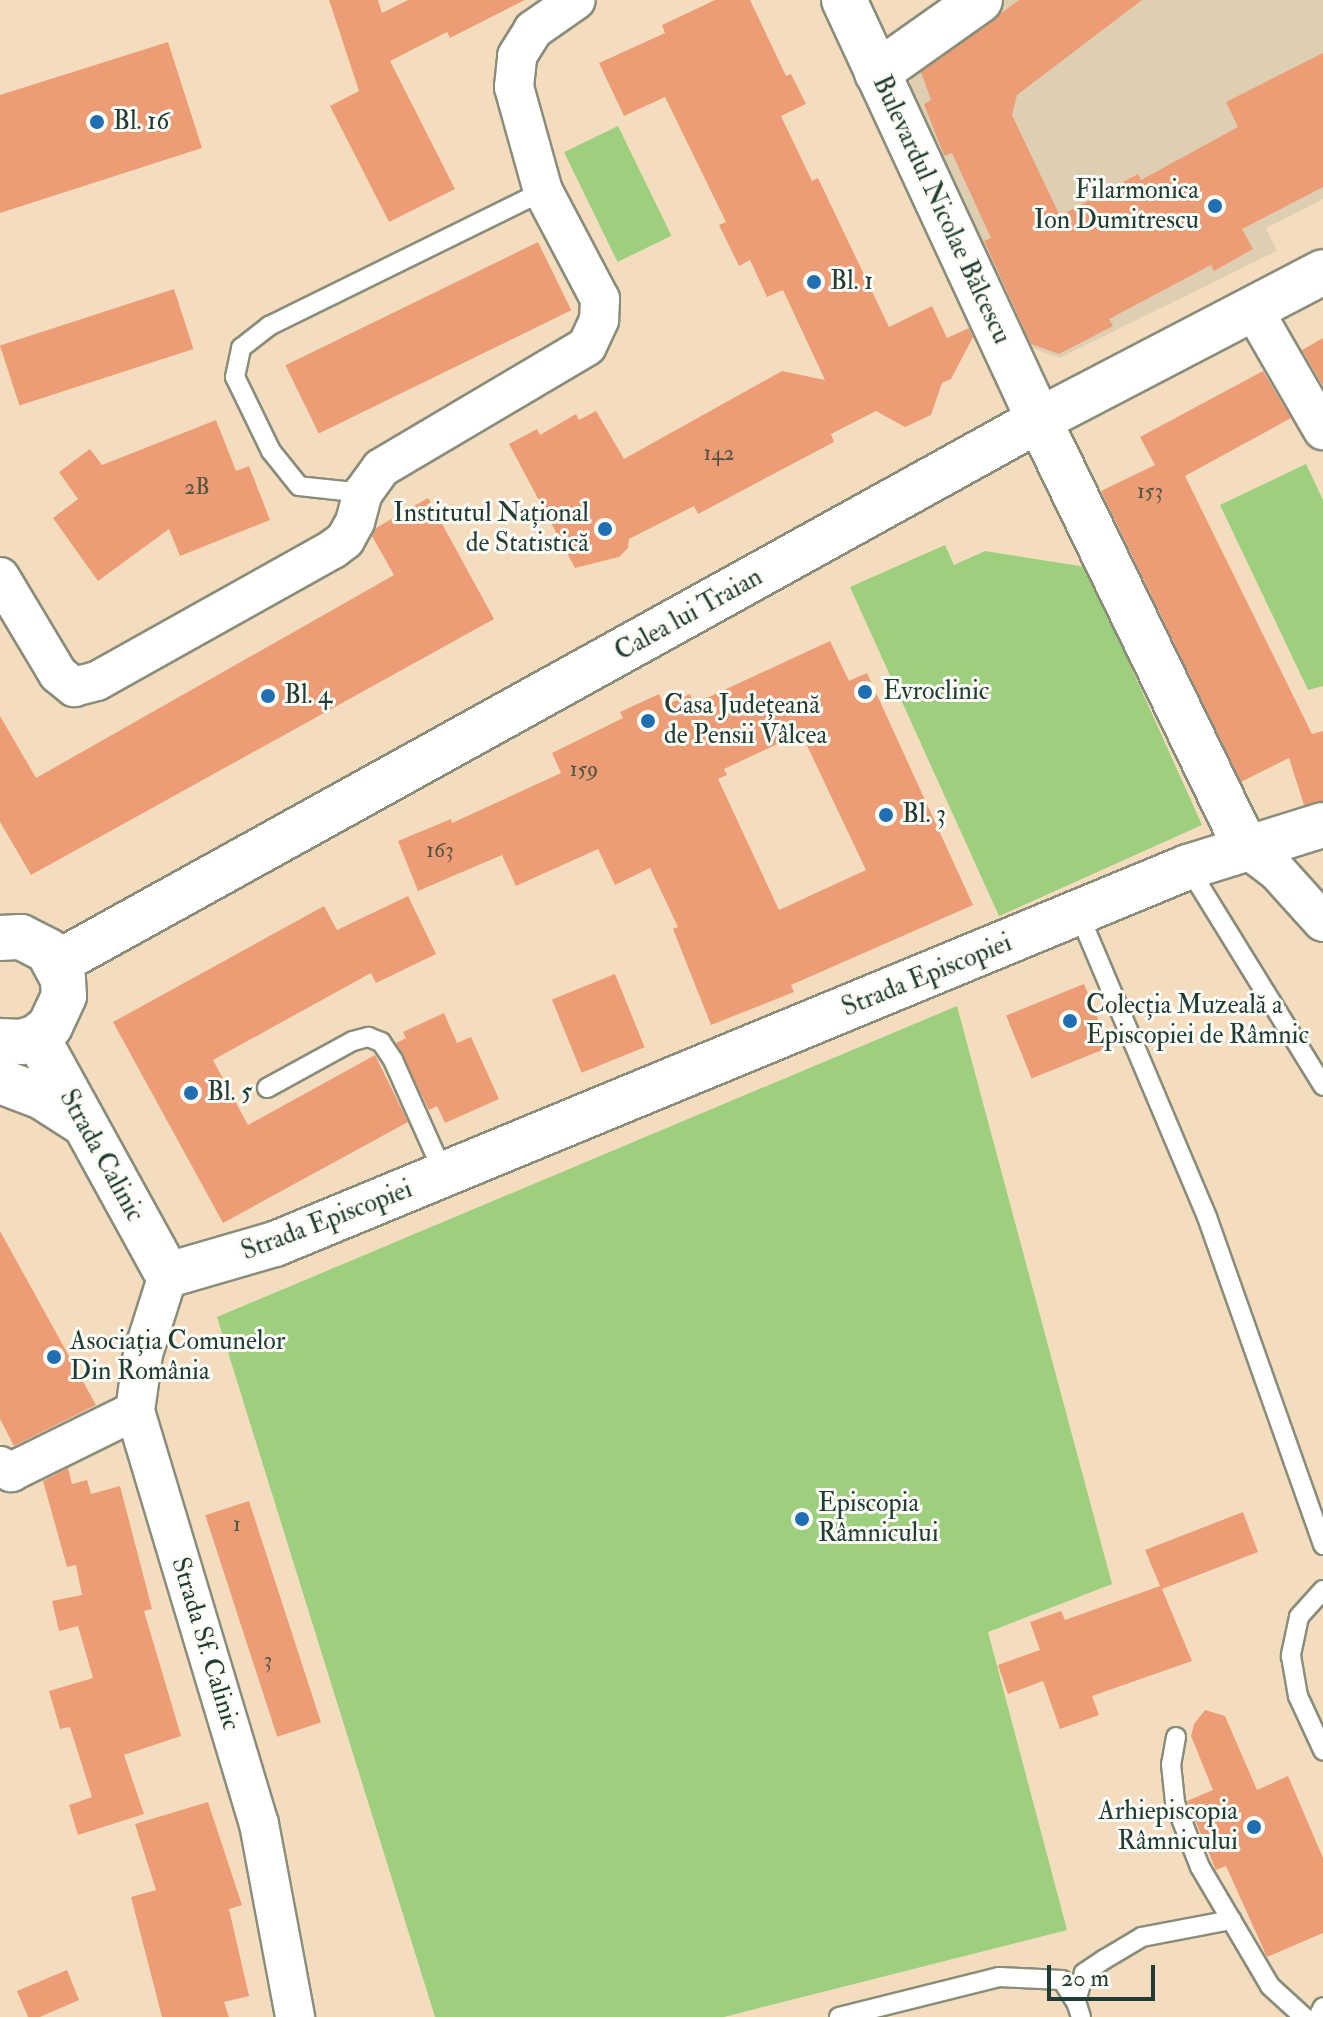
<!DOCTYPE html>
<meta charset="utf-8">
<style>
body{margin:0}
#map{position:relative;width:1323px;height:2017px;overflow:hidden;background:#f4ddbf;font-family:"IM FELL Double Pica",serif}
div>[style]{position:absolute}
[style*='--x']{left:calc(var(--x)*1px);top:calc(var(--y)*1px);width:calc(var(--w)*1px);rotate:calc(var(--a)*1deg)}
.built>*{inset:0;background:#dfcfb2}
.green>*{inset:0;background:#9ecf7e;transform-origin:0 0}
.building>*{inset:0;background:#ed9d75;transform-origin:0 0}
.roads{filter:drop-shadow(2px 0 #8a8d7a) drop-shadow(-2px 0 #8a8d7a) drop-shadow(0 2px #8a8d7a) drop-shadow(0 -2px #8a8d7a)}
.lane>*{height:18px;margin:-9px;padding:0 9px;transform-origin:9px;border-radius:9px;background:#fff}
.street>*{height:38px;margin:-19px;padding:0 19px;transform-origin:19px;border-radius:19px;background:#fff}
.secondary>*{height:44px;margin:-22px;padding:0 22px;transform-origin:22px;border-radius:22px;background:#fff}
.primary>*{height:44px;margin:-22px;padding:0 22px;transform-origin:22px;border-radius:22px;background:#fff}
.dots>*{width:22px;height:22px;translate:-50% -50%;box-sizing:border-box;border:4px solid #fdfcf7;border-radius:50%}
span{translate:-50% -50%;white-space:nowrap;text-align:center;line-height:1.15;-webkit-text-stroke:6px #fdfcf7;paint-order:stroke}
.number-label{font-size:22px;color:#525544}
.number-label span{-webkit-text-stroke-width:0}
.poi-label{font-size:26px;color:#1f3d34}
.left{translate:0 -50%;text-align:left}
.right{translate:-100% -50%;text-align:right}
.street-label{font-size:26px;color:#1f3d34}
.scale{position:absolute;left:1047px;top:1965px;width:108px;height:36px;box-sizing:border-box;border:4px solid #1f3d34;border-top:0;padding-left:10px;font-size:24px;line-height:28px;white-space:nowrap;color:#1f3d34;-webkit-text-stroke:6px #fdfcf7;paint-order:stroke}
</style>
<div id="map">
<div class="built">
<i style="clip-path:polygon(999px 0,1323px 0,1323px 199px,1266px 228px,1277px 251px,1059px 358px,1025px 345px,910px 87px,914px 64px)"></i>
</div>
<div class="green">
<i style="left:618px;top:126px;width:122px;height:60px;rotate:64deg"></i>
<i style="clip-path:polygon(1306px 464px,1323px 500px,1323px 686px,1308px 690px,1220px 505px)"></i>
<i style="clip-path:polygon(945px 545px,954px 565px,985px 551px,1086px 567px,1202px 825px,999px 916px,850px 587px)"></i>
<i style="clip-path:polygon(957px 1006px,1112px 1584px,988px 1632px,1067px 1930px,724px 2017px,435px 2017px,217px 1317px)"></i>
</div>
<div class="building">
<i style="clip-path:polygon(329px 0,378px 0,382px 13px,408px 0,525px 0,450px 38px,447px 32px,390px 61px,455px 189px,389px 222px,330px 106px,359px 91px)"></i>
<i style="clip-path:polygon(715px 0,750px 0,786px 76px,791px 74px,806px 104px,781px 116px,812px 181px,818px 178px,889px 327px,932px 306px,947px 338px,969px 328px,973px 337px,951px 379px,942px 383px,931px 415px,905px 427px,876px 411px,831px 434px,834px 442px,698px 514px,694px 506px,629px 539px,628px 548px,619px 557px,575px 568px,509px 444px,537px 429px,540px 435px,576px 414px,579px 420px,596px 411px,624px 459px,782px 371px,825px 380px,783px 290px,767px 297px,750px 260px,739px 266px,719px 225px,726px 222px,665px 97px,624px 116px,599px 63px,665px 33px,662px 25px)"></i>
<i style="clip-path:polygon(1019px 0,1142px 0,1017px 95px,1012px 115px,1060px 216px,1138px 174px,1141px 180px,1238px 127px,1226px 102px,1323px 53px,1323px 187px,1242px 229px,1253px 249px,1214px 271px,1211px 265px,1109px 319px,1113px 326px,1059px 354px,1031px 344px,984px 241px,991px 238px,952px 153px,944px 156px,943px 153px,924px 104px,931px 100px,921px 72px)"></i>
<i style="clip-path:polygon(168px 42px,202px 148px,0 213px,0 95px)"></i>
<i style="left:538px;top:242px;width:76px;height:281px;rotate:64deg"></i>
<i style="left:174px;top:289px;width:63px;height:183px;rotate:72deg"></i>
<i style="clip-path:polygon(1323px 338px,1323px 386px,1302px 350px)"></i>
<i style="clip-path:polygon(1263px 371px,1291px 418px,1185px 476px,1312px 734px,1323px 731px,1323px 801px,1304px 805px,1289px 758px,1241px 782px,1101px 491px,1155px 465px,1140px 437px)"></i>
<i style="clip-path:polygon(216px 420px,236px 471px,249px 466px,270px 520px,180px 556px,169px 529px,98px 581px,53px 518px,78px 499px,59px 472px,90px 449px,102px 465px)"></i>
<i style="clip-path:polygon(428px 498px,494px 619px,31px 875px,0 822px,0 716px,36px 778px,394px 575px,372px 536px,376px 528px)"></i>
<i style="clip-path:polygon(evenodd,830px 641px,849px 681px,867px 673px,973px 905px,791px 985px,794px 992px,711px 1025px,673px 929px,678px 927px,650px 868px,615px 885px,598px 849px,516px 886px,502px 855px,418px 891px,398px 841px,451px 819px,452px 823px,561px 773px,552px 753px,623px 718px,620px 712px,659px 694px,664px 706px,690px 694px,694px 704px,830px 641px,801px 733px,866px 870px,779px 910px,718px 779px,727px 775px,724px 769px,801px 733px)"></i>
<i style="clip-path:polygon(408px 896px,436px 954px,376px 983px,371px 973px,213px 1060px,248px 1125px,375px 1055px,408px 1122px,223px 1223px,113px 1022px,324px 906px,337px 930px)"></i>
<i style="left:615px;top:974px;width:79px;height:68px;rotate:68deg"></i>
<i style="left:1084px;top:984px;width:68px;height:84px;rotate:68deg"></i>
<i style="clip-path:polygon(444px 1013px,457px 1043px,471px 1037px,499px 1099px,445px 1123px,437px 1106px,429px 1110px,396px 1043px,406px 1038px,403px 1032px)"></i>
<i style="clip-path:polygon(0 1231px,96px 1405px,14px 1446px,0 1419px)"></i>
<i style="clip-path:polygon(68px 1468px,72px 1484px,87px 1480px,91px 1494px,120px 1486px,152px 1609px,144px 1611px,181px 1736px,124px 1755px,144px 1814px,78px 1835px,69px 1805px,92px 1797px,70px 1727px,60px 1729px,49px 1691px,93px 1678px,78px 1626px,59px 1631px,52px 1601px,82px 1595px,76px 1565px,67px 1567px,43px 1481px)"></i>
<i style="left:249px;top:1501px;width:233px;height:46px;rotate:72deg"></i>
<i style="clip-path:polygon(1243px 1512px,1258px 1552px,1162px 1589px,1192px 1661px,1092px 1696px,1099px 1715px,1060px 1729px,1043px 1681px,1008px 1694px,998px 1665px,1040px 1650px,1030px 1622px,1061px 1611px,1065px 1620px,1160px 1586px,1145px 1550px)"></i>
<i style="clip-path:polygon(1205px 1710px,1225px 1716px,1257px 1790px,1288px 1776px,1323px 1858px,1323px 1933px,1267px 1957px,1226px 1866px,1216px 1870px,1187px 1801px,1213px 1790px,1191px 1736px,1194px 1724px)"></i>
<i style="clip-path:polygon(208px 1802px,242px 1905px,229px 1909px,249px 1996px,224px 2002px,229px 2017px,162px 2017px,131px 1897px,156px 1890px,135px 1824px)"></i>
<i style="clip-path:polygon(67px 1970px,79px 2000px,40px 2017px,28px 2017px,17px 1991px)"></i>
</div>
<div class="roads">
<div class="lane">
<i style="--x:363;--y:493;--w:64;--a:-173.8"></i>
<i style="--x:299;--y:486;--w:45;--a:-128.7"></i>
<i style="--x:271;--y:451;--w:82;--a:-115.9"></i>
<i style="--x:235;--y:377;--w:30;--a:-78"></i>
<i style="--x:241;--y:348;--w:36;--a:-38"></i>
<i style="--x:269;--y:326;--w:305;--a:-26.2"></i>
<i style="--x:1188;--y:867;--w:257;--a:58.3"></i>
<i style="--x:1079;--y:914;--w:329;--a:67.1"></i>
<i style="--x:1207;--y:1217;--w:348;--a:70.5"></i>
<i style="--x:267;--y:1088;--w:98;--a:-28.7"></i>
<i style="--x:353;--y:1041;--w:16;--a:-15"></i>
<i style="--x:368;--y:1037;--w:14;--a:21"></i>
<i style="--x:381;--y:1042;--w:22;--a:56"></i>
<i style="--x:393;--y:1060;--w:125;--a:65.9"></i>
<i style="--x:1323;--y:1590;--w:36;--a:132"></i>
<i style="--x:1299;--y:1617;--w:40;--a:102"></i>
<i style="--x:1291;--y:1656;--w:41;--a:80.1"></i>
<i style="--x:1298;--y:1696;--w:60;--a:65.2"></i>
<i style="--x:1176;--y:1737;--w:27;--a:100"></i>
<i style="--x:1171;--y:1764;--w:39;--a:84"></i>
<i style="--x:1175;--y:1803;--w:69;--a:68.7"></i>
<i style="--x:1200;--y:1867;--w:138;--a:59.5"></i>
<i style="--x:1270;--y:1986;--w:46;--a:42.4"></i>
<i style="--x:839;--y:2017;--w:165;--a:-14"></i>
<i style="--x:999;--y:1977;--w:63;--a:2.7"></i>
<i style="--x:1062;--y:1980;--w:26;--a:58"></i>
<i style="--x:1081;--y:2017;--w:16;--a:-108"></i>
<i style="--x:1076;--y:2002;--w:30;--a:-75"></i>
<i style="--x:1084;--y:1973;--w:25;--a:-34"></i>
<i style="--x:1105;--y:1959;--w:43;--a:-30.7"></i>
<i style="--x:1142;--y:1937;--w:91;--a:-10.8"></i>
<i style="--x:1318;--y:2017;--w:11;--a:-63"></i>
</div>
<div class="street">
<i style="--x:1253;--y:309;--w:140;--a:60"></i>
<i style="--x:0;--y:577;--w:113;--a:59.1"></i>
<i style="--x:58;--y:674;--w:21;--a:39"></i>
<i style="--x:74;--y:687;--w:24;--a:-15"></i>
<i style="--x:97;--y:681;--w:270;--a:-29.2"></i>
<i style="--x:333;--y:549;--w:15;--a:-37"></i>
<i style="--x:345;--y:540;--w:21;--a:-61"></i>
<i style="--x:355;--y:522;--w:30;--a:-75"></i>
<i style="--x:363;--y:493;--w:31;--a:-54"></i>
<i style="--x:381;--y:468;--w:239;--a:-30.6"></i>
<i style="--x:587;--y:346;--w:29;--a:-65"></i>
<i style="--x:599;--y:320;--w:21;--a:-87"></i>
<i style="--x:600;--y:299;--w:122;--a:-117.8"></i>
<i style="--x:543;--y:191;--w:108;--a:-105.6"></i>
<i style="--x:514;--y:87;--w:31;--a:-84"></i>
<i style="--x:517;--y:56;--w:31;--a:-58"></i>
<i style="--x:533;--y:30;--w:52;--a:-34.9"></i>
<i style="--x:1245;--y:847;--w:39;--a:37"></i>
<i style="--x:1276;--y:870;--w:70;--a:47.9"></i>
<i style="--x:168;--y:1275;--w:83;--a:107.6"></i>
<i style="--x:143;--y:1354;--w:58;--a:98"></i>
<i style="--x:135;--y:1411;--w:431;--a:73.3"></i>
<i style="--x:259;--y:1824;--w:196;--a:79.4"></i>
<i style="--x:0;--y:1466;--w:13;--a:29"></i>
<i style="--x:11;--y:1472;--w:138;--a:-26.2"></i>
</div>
<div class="secondary">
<i style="--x:844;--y:0;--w:463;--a:65.1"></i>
<i style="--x:1039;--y:420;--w:474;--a:64.2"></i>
<i style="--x:877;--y:73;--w:126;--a:-35.3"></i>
<i style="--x:37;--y:1037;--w:272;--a:61.2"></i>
<i style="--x:168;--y:1275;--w:111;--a:-16.2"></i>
<i style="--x:275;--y:1244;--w:988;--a:-22.44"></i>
<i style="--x:1188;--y:867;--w:141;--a:-17.3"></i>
<i style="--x:0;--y:1081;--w:45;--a:20.9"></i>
<i style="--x:42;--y:1097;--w:46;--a:32.7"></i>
</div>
<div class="primary">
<i style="--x:0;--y:938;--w:21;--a:-3"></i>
<i style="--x:21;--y:937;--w:30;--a:27"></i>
<i style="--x:48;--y:951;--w:32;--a:62"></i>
<i style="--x:63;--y:979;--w:17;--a:87"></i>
<i style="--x:64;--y:996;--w:33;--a:115"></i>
<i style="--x:50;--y:1026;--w:17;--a:140"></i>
<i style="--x:37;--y:1037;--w:16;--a:162"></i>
<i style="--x:22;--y:1042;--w:22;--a:-177"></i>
<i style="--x:57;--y:963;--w:1122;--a:-28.94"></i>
<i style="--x:1039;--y:420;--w:320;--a:-27.5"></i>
</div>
</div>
<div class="dots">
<i style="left:97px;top:122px;background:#1f6fb2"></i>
<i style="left:1215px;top:206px;background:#1f6fb2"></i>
<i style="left:814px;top:282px;background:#1f6fb2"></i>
<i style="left:605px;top:529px;background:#1f6fb2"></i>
<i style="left:865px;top:692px;background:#1f6fb2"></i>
<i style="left:268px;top:696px;background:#1f6fb2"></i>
<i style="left:648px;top:721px;background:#1f6fb2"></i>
<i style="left:886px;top:815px;background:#1f6fb2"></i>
<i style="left:1070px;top:1021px;background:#1f6fb2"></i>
<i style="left:191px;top:1093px;background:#1f6fb2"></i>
<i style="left:54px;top:1357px;background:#1f6fb2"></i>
<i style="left:802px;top:1519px;background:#1f6fb2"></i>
<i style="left:1254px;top:1827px;background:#1f6fb2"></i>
</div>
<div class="number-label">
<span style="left:719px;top:454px">142</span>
<span style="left:197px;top:488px">2B</span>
<span style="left:1150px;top:492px">153</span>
<span style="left:584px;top:770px">159</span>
<span style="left:440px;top:851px">163</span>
<span style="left:237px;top:1525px">1</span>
<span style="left:268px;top:1661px">3</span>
</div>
<div class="poi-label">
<span class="left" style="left:113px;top:122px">Bl. 16</span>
<span class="right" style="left:1199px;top:206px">Filarmonica<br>Ion Dumitrescu</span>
<span class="left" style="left:830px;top:282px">Bl. 1</span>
<span class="right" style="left:589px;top:529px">Institutul Național<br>de Statistică</span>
<span class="left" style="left:883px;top:692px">Evroclinic</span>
<span class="left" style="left:284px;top:696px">Bl. 4</span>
<span class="left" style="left:664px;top:721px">Casa Județeană<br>de Pensii Vâlcea</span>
<span class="left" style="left:902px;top:815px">Bl. 3</span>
<span class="left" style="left:1086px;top:1021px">Colecția Muzeală a<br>Episcopiei de Râmnic</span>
<span class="left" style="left:207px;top:1093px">Bl. 5</span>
<span class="left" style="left:70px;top:1357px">Asociația Comunelor<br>Din România</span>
<span class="left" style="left:818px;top:1519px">Episcopia<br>Râmnicului</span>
<span class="right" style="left:1238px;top:1827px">Arhiepiscopia<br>Râmnicului</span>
</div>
<div class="street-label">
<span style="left:941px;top:210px;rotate:65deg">Bulevardul Nicolae Bălcescu</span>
<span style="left:689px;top:615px;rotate:-29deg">Calea lui Traian</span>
<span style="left:927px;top:976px;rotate:-22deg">Strada Episcopiei</span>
<span style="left:101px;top:1156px;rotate:61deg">Strada Calinic</span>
<span style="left:327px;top:1221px;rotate:-21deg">Strada Episcopiei</span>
<span style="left:205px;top:1644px;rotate:73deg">Strada Sf. Calinic</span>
</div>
<div class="scale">20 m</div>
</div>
